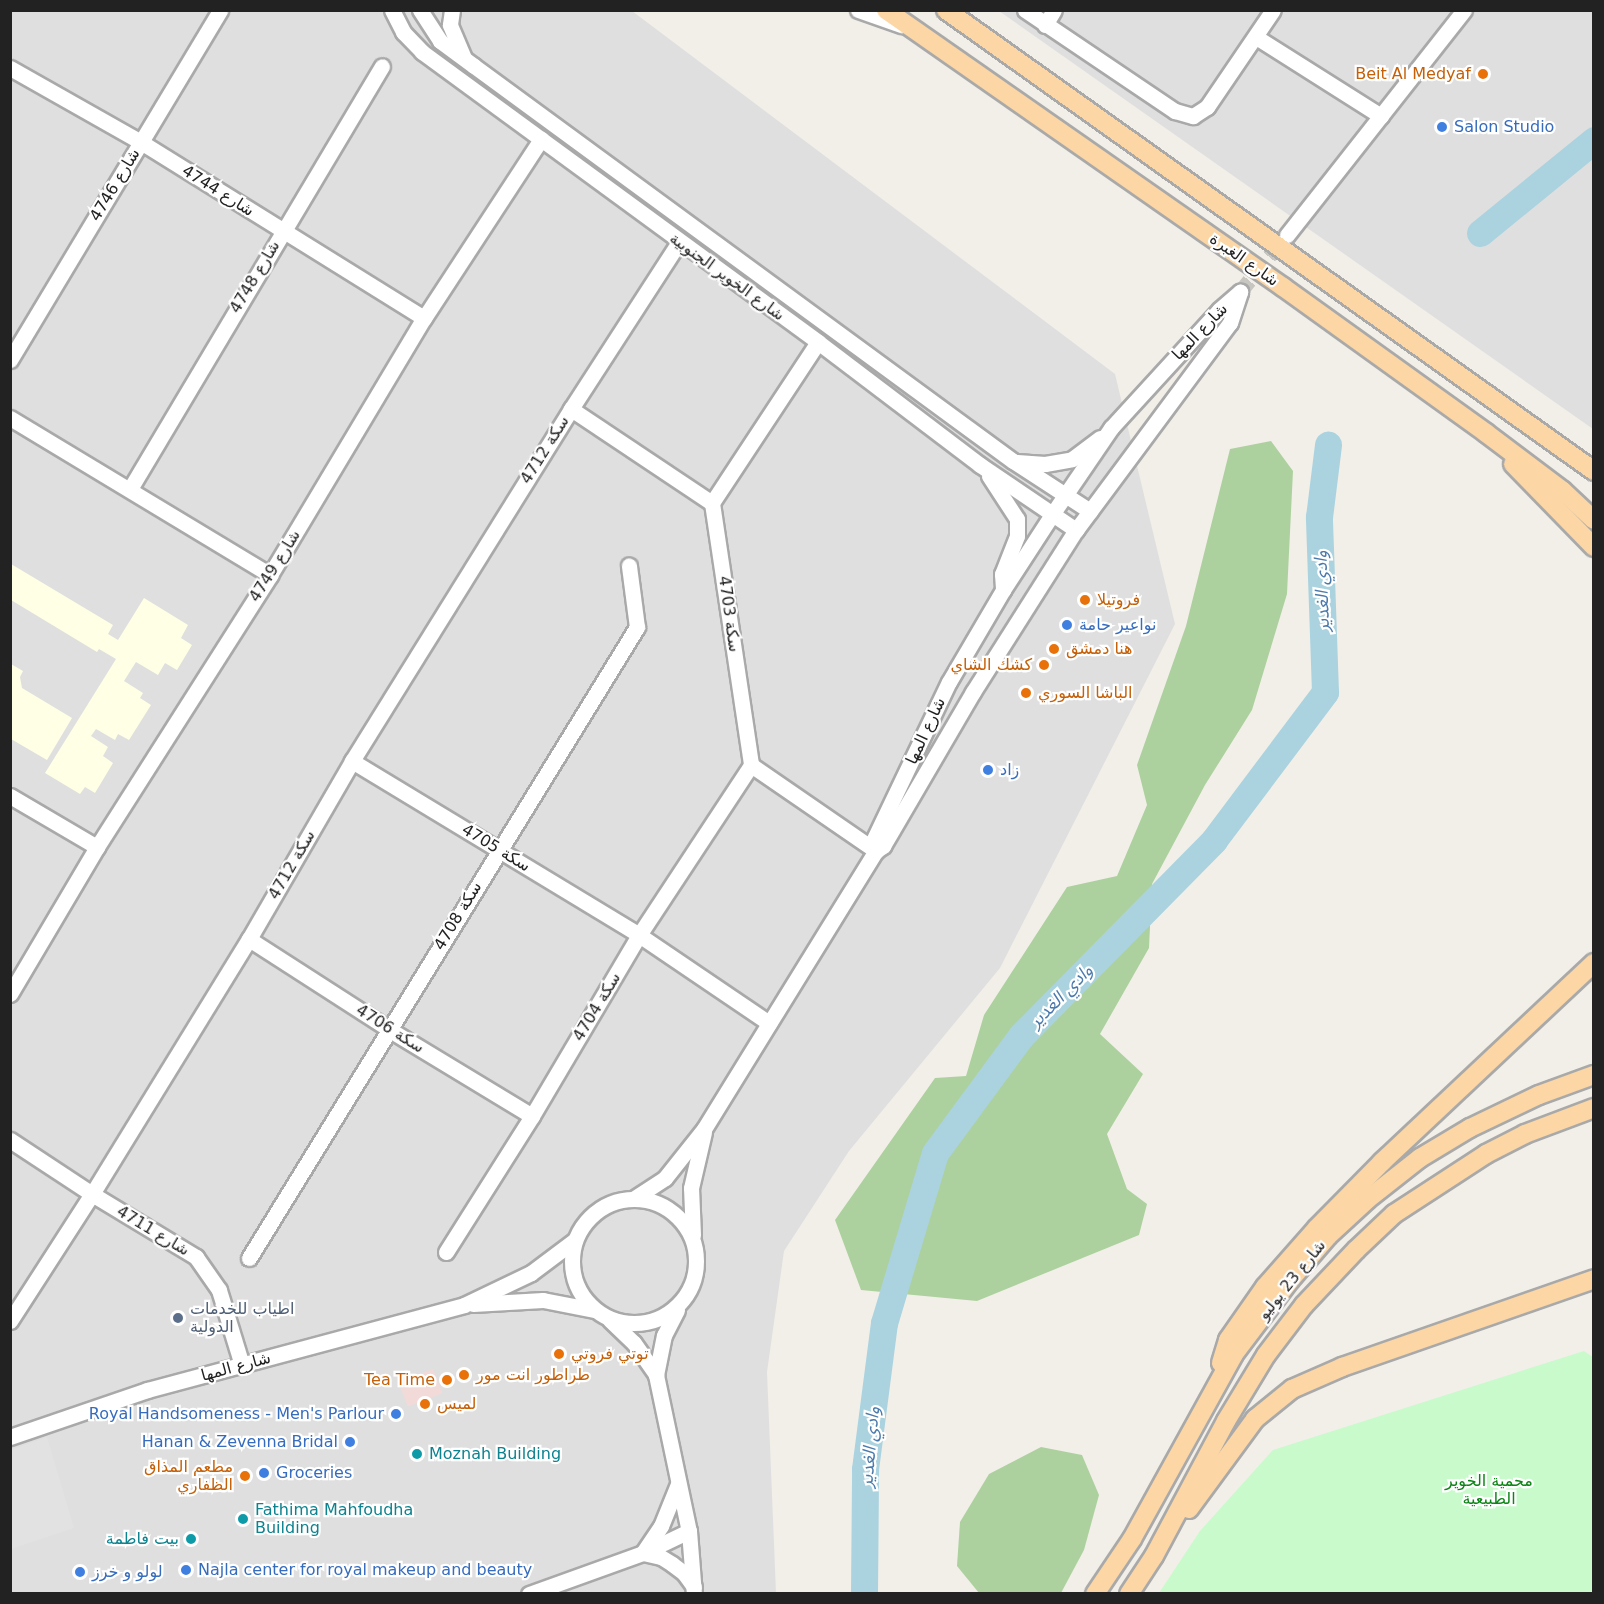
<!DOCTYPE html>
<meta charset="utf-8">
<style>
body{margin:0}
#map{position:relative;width:1604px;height:1604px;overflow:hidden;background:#f2efe9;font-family:"DejaVu Sans","Noto Sans Arabic",sans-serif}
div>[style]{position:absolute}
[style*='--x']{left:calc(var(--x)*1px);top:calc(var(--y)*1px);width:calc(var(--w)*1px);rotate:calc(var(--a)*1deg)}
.residential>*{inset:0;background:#e0dfdf}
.commercial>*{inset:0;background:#f2dad9;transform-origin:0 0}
.education>*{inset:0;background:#ffffe5}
.forest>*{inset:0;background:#add19e}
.park>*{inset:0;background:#c8facc}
.parking>*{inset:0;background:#e2e2e2}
.river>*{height:27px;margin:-13.5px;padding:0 13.5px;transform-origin:13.5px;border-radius:13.5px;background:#aad3df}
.minor-tunnel>*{height:15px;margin-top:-7.5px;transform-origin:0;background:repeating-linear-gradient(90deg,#c8c6c1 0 15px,transparent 0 23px)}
.roads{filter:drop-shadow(2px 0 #a9a9a9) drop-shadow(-2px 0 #a9a9a9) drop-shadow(0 2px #a9a9a9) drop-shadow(0 -2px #a9a9a9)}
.minor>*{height:15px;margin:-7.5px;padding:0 7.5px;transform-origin:7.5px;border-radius:7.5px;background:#fff}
.minor>.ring{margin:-7.5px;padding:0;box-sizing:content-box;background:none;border:15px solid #fff;border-radius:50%}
.major>*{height:18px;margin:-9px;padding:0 9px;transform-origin:9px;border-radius:9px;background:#fcd6a4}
.dots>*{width:16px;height:16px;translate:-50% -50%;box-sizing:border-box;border:3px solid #fff;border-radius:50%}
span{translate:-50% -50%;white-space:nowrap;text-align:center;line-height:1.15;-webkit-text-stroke:4.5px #fff;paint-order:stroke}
.food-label{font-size:16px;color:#c56008}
.right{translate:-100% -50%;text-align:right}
.left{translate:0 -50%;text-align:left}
.shop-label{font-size:16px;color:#366cbe}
.street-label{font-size:16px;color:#222}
.service-label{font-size:16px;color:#4e5e75}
.culture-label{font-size:16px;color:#0d838f}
.park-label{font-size:16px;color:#0c8416}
.water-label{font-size:18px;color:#4a7aab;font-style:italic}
.frame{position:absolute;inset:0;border:12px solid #222;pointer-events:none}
</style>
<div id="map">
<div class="residential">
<i style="clip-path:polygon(11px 11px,632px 11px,1115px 374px,1175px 624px,1000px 968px,849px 1151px,784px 1251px,767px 1372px,776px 1593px,11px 1594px)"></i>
<i style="clip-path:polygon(999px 11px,1593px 11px,1593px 429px)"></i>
</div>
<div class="commercial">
<i style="left:433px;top:1369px;width:26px;height:37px;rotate:69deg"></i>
</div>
<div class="education">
<i style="clip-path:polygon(11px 564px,113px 625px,108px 634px,118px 640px,144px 598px,188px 625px,181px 638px,192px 645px,177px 670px,165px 663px,158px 675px,136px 662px,124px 681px,143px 693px,140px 698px,151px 705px,129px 740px,118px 734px,115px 740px,96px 729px,91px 736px,108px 747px,103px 756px,113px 763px,95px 793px,85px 787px,80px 794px,45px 773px,116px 659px,99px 649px,97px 652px,11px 600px)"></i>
<i style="clip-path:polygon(11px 664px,23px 671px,20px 677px,22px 688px,72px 718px,47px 760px,11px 739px)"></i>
</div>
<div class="forest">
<i style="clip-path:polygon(1271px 441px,1293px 471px,1287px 594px,1252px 710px,1205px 785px,1152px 884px,1149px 948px,1100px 1034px,1143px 1074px,1107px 1134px,1127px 1189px,1147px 1204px,1139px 1235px,977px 1301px,861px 1290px,835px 1220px,935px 1078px,966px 1076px,984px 1015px,1067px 887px,1117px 876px,1147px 805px,1137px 765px,1186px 626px,1230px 449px)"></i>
<i style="clip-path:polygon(1041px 1447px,1082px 1455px,1099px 1495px,1084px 1550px,1061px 1593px,979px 1593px,957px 1566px,960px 1522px,989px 1474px)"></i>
</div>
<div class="park">
<i style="clip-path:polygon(1584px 1351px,1594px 1358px,1593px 1593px,1159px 1593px,1200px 1531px,1273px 1450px)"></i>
</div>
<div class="parking">
<i style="clip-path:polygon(47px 1437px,74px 1528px,11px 1549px,11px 1450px)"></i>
</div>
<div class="river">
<i style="--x:1480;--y:233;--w:147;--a:-39.2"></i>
<i style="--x:864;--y:1594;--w:125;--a:-89.5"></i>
<i style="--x:865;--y:1469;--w:147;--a:-82.6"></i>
<i style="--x:884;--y:1323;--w:177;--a:-73.3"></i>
<i style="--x:935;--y:1153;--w:145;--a:-53.7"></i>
<i style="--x:1021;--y:1036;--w:275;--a:-45.4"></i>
<i style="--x:1214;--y:840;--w:185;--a:-53.1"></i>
<i style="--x:1325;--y:692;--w:175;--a:-92"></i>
<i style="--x:1319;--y:517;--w:73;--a:-82.9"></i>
</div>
<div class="minor-tunnel">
<i style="--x:1240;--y:292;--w:70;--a:-50.8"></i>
</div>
<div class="roads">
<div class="minor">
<i style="--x:392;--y:10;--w:25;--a:63"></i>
<i style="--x:403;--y:32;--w:28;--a:46"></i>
<i style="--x:422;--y:52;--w:491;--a:36.2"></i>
<i style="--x:818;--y:342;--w:203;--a:37.2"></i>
<i style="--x:980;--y:465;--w:116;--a:34.1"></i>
<i style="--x:420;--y:10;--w:37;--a:57"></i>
<i style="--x:440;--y:41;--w:42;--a:36.3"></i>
<i style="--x:474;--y:66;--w:668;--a:36.24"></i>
<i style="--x:1013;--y:461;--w:92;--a:33"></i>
<i style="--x:452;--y:10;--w:15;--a:98"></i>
<i style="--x:450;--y:25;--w:34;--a:67"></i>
<i style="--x:858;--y:10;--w:46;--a:19.2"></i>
<i style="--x:1025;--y:10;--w:181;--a:34"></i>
<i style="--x:1175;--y:111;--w:19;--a:16"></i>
<i style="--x:1193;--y:116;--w:17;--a:-33"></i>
<i style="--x:1207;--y:107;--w:117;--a:-55.8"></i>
<i style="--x:1045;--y:25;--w:17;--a:-59"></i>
<i style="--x:1256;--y:37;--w:148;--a:32.3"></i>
<i style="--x:10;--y:68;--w:150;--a:29.5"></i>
<i style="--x:141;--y:142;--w:333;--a:31.9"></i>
<i style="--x:1287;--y:235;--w:286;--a:-51.8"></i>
<i style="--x:818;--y:342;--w:193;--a:123.4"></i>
<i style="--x:712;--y:503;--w:265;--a:81.5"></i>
<i style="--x:751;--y:765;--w:152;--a:34.5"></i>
<i style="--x:10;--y:360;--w:408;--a:-59"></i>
<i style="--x:571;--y:409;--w:169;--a:33.7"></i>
<i style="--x:10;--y:418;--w:304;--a:31.1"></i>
<i style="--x:1017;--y:462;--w:28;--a:4"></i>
<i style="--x:1045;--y:464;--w:27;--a:-10"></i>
<i style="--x:1072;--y:459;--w:35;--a:-37"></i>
<i style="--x:989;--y:476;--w:51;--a:56.9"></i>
<i style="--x:1017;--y:519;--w:17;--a:90"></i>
<i style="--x:1017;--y:536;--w:41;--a:111.5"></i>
<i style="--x:1002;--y:574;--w:16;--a:86"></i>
<i style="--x:130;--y:489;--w:492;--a:-59.2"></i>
<i style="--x:352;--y:761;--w:336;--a:31.2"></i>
<i style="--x:639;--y:935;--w:157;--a:34.1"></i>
<i style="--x:10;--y:796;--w:101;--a:30.4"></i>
<i style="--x:876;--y:851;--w:10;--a:-107"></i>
<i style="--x:873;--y:841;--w:176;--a:-64.5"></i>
<i style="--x:949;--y:682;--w:107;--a:-59.6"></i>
<i style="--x:1003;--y:590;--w:92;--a:-57"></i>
<i style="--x:1053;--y:513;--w:103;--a:-55.7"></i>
<i style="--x:1111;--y:428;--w:160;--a:-47.5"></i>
<i style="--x:1219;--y:310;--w:28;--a:-41"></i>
<i style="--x:249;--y:939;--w:168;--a:32.8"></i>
<i style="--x:390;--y:1030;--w:166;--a:31.2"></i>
<i style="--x:10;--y:994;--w:171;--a:-59.4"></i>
<i style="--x:97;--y:847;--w:322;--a:-57.5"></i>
<i style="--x:270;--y:575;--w:300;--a:-59.1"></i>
<i style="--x:424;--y:318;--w:214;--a:-56.8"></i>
<i style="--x:10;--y:1140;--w:98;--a:33.4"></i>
<i style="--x:92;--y:1194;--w:122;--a:31.2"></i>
<i style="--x:196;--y:1257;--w:40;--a:55.1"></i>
<i style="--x:219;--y:1290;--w:78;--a:73"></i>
<i class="ring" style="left:572px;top:1199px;width:109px;height:109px"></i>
<i style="--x:633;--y:1199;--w:38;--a:-33"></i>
<i style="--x:665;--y:1178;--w:63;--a:-51.5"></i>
<i style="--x:704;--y:1129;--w:327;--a:-58.3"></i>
<i style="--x:876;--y:851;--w:9;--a:-36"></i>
<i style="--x:883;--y:846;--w:178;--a:-59.7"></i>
<i style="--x:973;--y:692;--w:192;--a:-57.6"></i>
<i style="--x:1076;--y:530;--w:258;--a:-53.4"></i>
<i style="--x:1230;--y:323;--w:33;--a:-72"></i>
<i style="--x:693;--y:1235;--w:47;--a:-92.4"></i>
<i style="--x:691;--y:1188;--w:57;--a:-76.9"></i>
<i style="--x:446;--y:1252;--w:161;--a:-57.7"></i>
<i style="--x:532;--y:1116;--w:210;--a:-59.4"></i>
<i style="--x:639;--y:935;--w:204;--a:-56.6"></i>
<i style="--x:249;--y:1258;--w:741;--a:-58.41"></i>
<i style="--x:637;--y:627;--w:62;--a:-97.5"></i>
<i style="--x:473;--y:1304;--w:70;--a:-3.3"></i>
<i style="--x:543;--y:1300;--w:53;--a:10.9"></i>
<i style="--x:677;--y:1310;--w:28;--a:117"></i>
<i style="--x:664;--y:1335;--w:41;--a:101.3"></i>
<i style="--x:656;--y:1375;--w:159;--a:78.1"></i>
<i style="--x:689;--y:1531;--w:63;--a:85.5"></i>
<i style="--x:610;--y:1320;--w:33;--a:44"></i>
<i style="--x:634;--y:1343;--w:39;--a:55"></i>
<i style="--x:10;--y:1321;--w:151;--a:-57.2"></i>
<i style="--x:92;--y:1194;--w:299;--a:-58.4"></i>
<i style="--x:249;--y:939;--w:206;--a:-59.9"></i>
<i style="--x:352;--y:761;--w:415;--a:-58.1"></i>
<i style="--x:571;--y:409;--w:199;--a:-57.1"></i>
<i style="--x:10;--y:1437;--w:145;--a:-18.9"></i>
<i style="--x:147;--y:1390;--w:328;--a:-15"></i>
<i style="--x:464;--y:1305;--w:74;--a:-25.5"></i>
<i style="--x:531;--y:1273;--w:55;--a:-36.9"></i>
<i style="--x:678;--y:1484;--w:45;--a:112"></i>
<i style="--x:661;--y:1526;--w:32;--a:124"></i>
<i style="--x:643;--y:1553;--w:18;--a:13"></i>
<i style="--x:661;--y:1557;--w:13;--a:32"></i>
<i style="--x:672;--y:1564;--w:15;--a:37"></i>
<i style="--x:684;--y:1573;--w:17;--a:54"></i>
<i style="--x:529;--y:1594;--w:121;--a:-19.8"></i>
<i style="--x:643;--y:1553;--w:51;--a:-25.6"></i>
</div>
<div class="major">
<i style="--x:886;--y:10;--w:484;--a:34.9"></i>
<i style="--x:1283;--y:287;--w:250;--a:35.7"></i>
<i style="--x:1486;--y:433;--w:96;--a:37"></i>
<i style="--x:1563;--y:491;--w:42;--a:43.1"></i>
<i style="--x:946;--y:10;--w:795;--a:35.43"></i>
<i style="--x:1513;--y:464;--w:116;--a:45.7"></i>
<i style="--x:1221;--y:1363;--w:24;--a:-73"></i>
<i style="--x:1228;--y:1340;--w:65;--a:-55.1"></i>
<i style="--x:1265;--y:1287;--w:79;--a:-48.6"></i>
<i style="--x:1317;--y:1228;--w:93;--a:-45.4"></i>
<i style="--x:1382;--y:1162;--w:291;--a:-43.2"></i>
<i style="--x:1189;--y:1509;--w:112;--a:-53.7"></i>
<i style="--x:1255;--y:1419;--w:48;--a:-39"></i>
<i style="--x:1292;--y:1389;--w:55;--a:-23.7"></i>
<i style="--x:1342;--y:1367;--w:267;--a:-19.2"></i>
<i style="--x:1095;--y:1594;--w:66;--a:-56.1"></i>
<i style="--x:1132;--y:1539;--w:211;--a:-61.1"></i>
<i style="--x:1234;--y:1354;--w:93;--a:-52.9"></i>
<i style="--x:1290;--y:1280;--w:58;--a:-49.2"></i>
<i style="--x:1328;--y:1236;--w:54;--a:-42.8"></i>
<i style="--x:1368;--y:1199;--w:66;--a:-38.3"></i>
<i style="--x:1420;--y:1158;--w:58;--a:-31"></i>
<i style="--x:1470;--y:1128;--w:76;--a:-25.6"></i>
<i style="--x:1539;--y:1095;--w:59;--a:-20"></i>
<i style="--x:1129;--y:1594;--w:45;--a:-56.7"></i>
<i style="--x:1154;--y:1556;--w:153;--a:-61.9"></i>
<i style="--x:1226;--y:1421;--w:77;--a:-58.8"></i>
<i style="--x:1266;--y:1355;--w:63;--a:-52.8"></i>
<i style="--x:1304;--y:1305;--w:76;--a:-46.6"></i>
<i style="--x:1356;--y:1250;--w:52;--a:-43.5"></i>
<i style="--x:1394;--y:1214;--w:110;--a:-33.1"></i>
<i style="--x:1486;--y:1154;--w:44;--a:-27.1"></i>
<i style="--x:1525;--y:1134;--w:74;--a:-20.6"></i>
</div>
</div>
<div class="dots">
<i style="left:1483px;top:74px;background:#e8710a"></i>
<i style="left:1442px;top:127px;background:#3f7fe0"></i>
<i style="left:1085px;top:600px;background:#e8710a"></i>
<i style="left:1067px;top:625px;background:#3f7fe0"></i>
<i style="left:1054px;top:649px;background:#e8710a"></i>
<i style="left:1044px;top:665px;background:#e8710a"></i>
<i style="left:1026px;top:693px;background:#e8710a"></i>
<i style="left:988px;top:770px;background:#3f7fe0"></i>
<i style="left:178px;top:1318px;background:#5c6f8a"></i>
<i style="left:559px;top:1354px;background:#e8710a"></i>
<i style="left:464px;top:1375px;background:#e8710a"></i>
<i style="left:447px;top:1380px;background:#e8710a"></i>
<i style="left:425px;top:1404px;background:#e8710a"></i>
<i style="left:396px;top:1414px;background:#3f7fe0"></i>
<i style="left:350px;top:1442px;background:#3f7fe0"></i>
<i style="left:417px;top:1454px;background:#0f9aa8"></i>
<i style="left:264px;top:1473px;background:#3f7fe0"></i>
<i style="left:245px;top:1476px;background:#e8710a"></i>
<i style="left:243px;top:1519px;background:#0f9aa8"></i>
<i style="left:191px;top:1539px;background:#0f9aa8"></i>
<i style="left:186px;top:1570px;background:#3f7fe0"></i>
<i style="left:80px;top:1572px;background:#3f7fe0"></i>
</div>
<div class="food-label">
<span class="right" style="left:1471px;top:74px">Beit Al Medyaf</span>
<span class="left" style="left:1097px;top:600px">فروتيلا</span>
<span class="left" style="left:1066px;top:649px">هنا دمشق</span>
<span class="right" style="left:1032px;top:665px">كشك الشاي</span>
<span class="left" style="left:1038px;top:693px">الباشا السوري</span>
<span class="left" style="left:571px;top:1354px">توتي فروتي</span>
<span class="left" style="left:476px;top:1375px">طراطور انت مور</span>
<span class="right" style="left:435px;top:1380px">Tea Time</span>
<span class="left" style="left:437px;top:1404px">لميس</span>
<span class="right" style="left:233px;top:1476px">مطعم المذاق<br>الظفاري</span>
</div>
<div class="shop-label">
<span class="left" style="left:1454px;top:127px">Salon Studio</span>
<span class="left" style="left:1079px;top:625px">نواعير حامة</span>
<span class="left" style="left:1000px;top:770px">زاد</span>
<span class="right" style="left:384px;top:1414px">Royal Handsomeness - Men's Parlour</span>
<span class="right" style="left:338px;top:1442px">Hanan &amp; Zevenna Bridal</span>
<span class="left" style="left:276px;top:1473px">Groceries</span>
<span class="left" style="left:198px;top:1570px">Najla center for royal makeup and beauty</span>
<span class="left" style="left:92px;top:1572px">لولو و خرز</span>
</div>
<div class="street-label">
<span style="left:115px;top:185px;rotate:-59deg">4746 شارع</span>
<span style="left:218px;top:191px;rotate:32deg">4744 شارع</span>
<span style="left:1244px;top:260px;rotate:35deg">شارع الغبرة</span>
<span style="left:255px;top:277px;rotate:-59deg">4748 شارع</span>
<span style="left:727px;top:277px;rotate:36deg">شارع الخوير الجنوبية</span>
<span style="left:1200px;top:332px;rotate:-46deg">شارع المها</span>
<span style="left:545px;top:450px;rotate:-58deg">سكة 4712</span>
<span style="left:275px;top:566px;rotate:-58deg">4749 شارع</span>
<span style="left:729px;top:614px;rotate:82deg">4703 سكة</span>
<span style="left:926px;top:731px;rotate:-65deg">شارع المها</span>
<span style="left:496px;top:848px;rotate:31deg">4705 سكة</span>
<span style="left:292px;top:865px;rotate:-60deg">سكة 4712</span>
<span style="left:458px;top:916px;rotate:-59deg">سكة 4708</span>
<span style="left:597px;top:1007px;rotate:-59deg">سكة 4704</span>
<span style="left:390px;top:1029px;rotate:32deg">4706 سكة</span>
<span style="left:153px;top:1231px;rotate:31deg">4711 شارع</span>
<span style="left:1292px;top:1280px;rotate:-51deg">شارع 23 يوليو</span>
<span style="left:236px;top:1367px;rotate:-15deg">شارع المها</span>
</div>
<div class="service-label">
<span class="left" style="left:190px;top:1318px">اطياب للخدمات<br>الدولية</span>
</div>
<div class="culture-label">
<span class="left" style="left:429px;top:1454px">Moznah Building</span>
<span class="left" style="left:255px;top:1519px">Fathima Mahfoudha<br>Building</span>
<span class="right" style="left:179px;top:1539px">بيت فاطمة</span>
</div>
<div class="park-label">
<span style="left:1489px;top:1490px">محمية الخوير<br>الطبيعية</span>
</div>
<div class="water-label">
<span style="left:1322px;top:591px;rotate:-92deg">وادي الغدير</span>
<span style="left:1061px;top:996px;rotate:-45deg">وادي الغدير</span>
<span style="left:870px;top:1447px;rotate:-85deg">وادي الغدير</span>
</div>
<div class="frame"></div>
</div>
